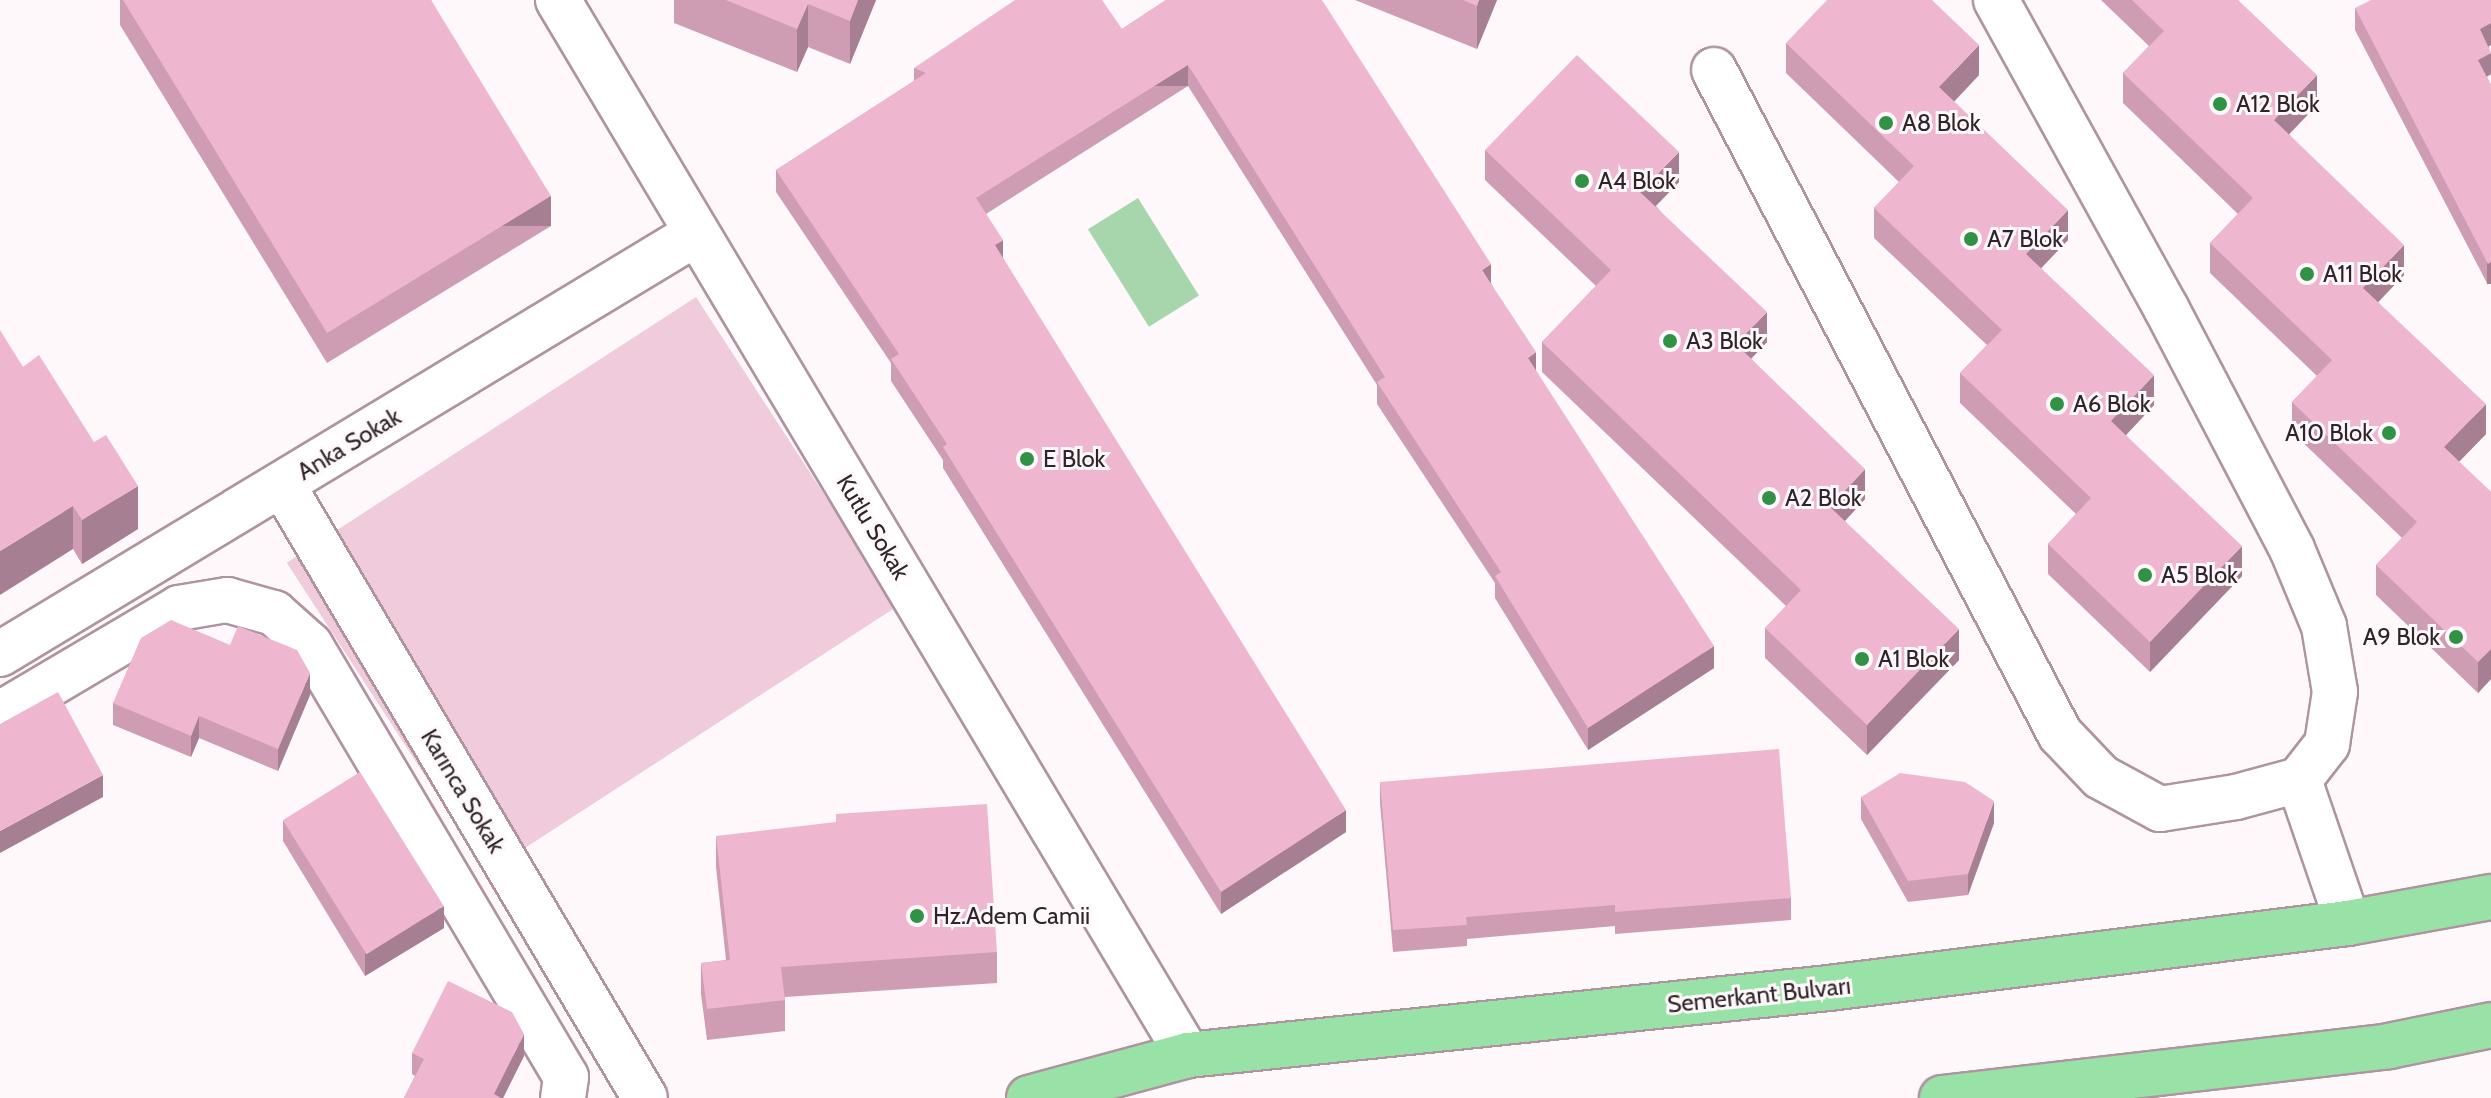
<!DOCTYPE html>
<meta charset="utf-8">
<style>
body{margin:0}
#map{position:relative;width:2491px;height:1098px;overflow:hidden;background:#fef8fa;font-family:Cabin,sans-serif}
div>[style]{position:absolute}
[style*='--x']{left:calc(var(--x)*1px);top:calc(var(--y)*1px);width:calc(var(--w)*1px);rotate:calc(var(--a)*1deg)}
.green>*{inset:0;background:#efcbdb;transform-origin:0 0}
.water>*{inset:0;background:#a8d6ac;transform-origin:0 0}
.roads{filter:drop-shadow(2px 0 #af94a0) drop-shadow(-2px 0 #af94a0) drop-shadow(0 2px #af94a0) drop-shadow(0 -2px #af94a0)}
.minor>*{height:44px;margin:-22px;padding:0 22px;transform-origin:22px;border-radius:22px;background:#fff}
.major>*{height:44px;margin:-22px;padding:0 22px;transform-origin:22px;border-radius:22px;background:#99e2a7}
.wall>*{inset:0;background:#ce9db3}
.shaded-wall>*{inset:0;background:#a77f92;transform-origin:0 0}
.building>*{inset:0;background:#efb6d0;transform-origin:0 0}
.dots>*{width:22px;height:22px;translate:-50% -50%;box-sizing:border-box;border:4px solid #fef8fa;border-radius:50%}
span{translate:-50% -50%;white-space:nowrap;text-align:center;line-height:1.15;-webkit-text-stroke:6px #fef8fa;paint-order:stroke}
.poi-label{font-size:24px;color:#2f2529}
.left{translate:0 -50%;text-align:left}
.right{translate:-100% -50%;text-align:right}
.street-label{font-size:24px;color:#2f2529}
</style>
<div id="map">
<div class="green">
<i style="left:696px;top:297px;width:369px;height:488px;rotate:57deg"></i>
</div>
<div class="water">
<i style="left:1138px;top:198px;width:115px;height:59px;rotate:58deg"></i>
</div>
<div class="roads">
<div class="minor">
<i style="--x:558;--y:0;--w:1229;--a:59.16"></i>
<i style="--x:1714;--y:70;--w:749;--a:62.48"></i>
<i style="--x:2060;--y:734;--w:59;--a:46.4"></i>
<i style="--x:2101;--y:777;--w:67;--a:28.5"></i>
<i style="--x:2160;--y:809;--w:77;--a:-9"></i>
<i style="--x:2236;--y:797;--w:65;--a:-15.1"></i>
<i style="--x:2299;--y:780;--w:46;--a:-52.1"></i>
<i style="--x:2327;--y:744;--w:53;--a:-81.3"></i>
<i style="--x:2335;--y:692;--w:67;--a:-99.5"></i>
<i style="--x:2324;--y:626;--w:83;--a:-112.6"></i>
<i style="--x:2292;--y:549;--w:272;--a:-117.6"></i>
<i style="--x:2166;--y:308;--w:352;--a:-118.9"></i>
<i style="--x:282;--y:484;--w:713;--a:59.41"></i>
<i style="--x:0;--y:654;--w:814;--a:-31.13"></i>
<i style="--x:0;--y:714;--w:208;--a:-30.6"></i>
<i style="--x:179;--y:608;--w:49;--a:-9.5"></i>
<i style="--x:227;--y:600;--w:49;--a:15.5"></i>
<i style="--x:274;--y:613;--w:48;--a:41.6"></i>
<i style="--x:310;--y:645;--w:502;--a:59.35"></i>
<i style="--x:566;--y:1077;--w:21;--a:98"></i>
<i style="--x:2299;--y:780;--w:151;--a:71.1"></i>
</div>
<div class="major">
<i style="--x:1029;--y:1098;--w:165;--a:-15.1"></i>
<i style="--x:1188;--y:1055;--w:644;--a:-5.97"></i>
<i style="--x:1829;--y:988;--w:523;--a:-7.14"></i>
<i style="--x:2348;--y:923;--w:145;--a:-10.3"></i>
<i style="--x:1942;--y:1098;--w:450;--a:-6.6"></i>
<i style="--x:2389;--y:1046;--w:104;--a:-11.6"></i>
</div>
</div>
<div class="wall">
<i style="clip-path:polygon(120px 0,431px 0,551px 226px,327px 363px,120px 25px)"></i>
<i style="clip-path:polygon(674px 0,876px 0,850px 64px,808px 47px,797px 72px,674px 23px)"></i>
<i style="clip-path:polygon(1166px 0,1491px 283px,1536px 371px,1714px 668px,1588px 750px,1495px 598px,1495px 583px,1377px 404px,1377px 385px,1188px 86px,986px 214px,1003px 258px,1346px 832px,1221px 914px,943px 468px,943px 460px,891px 381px,891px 363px,776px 192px,776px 170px,914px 81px,914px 68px,1122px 29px)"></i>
<i style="clip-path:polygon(1355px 0,1497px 0,1477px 49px)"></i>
<i style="clip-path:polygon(2101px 0,2238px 0,2317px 105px,2289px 134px,2404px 275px,2378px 302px,2486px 434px,2459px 462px,2491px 492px,2491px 679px,2478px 693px,2376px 595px,2376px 565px,2402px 538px,2292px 432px,2292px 402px,2317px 376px,2210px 273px,2210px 243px,2238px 214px,2123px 103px,2123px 73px,2149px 46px)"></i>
<i style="clip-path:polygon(2491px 0,2491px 45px,2489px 46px,2491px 74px,2487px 77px,2491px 85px,2488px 285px,2355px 30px,2355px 8px)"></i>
<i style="clip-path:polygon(1786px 43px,1979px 75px,1954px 102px,2068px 240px,2041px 268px,2154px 405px,2126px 435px,2242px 576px,2150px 672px,2048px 574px,2048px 544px,2076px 514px,1960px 403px,1960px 373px,1987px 345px,1874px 238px,1874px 208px,1899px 182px,1786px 73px)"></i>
<i style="clip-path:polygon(1485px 150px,1679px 182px,1656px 206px,1767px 342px,1751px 359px,1865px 499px,1845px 521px,1959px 660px,1867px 755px,1765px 658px,1765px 628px,1786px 606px,1542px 372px,1542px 342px,1596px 286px,1485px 180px)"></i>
<i style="clip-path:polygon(23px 367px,138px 529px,82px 564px,73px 549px)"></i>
<i style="clip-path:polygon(310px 695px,278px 771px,199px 738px,191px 757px,113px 725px,113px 703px)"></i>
<i style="clip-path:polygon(1380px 782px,1791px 898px,1791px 920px,1615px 934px,1615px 926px,1467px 939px,1467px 946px,1393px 952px,1380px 803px)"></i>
<i style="clip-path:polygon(1861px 797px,1994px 823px,1968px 895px,1908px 902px,1861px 819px)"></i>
<i style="clip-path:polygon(283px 820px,444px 928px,365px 976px,283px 841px)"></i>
<i style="clip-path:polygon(716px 836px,997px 952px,997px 983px,785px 997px,785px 1031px,707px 1040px,701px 994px,701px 963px,726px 960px,716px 867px)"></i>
<i style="clip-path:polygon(412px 1053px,524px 1056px,503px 1098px,404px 1098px,415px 1076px,412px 1074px)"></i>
</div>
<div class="shaded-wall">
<i style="clip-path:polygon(858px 0,876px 0,850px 64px,850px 21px)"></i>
<i style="clip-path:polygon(1479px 0,1497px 0,1477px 49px,1477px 6px)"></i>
<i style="clip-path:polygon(808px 4px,808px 47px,797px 72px,797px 29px)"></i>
<i style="clip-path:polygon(2491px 23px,2491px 45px,2480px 50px,2480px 29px)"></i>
<i style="clip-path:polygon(1979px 45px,1979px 75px,1939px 117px,1939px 87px)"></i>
<i style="clip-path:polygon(2491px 53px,2491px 74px,2478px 81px,2478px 60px)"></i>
<i style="left:1188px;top:65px;width:21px;height:250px;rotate:90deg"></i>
<i style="clip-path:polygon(2317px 75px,2317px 105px,2274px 150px,2274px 120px)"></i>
<i style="clip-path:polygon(1679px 152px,1679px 182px,1640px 222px,1640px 192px)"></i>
<i style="left:551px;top:196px;width:30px;height:263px;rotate:90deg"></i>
<i style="clip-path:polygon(2068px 210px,2068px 240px,2026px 284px,2026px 254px)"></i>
<i style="clip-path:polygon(1003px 240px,1003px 262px,995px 245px)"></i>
<i style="clip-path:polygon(2404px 245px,2404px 275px,2363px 318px,2363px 288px)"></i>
<i style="left:2491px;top:262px;width:22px;height:4px;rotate:90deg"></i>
<i style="clip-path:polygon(1491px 264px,1491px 286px,1482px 270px)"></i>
<i style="clip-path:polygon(1767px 312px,1767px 342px,1736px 374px,1736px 344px)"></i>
<i style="clip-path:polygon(1536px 352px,1536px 373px,1528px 358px)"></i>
<i style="clip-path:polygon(2154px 375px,2154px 405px,2111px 451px,2111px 421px)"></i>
<i style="clip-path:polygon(2486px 404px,2486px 434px,2444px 477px,2444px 447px)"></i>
<i style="clip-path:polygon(1865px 469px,1865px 499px,1830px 537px,1830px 507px)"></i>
<i style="clip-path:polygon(138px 486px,138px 529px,82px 564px,82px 520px)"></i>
<i style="clip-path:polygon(73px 506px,73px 549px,0 595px,0 551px)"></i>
<i style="clip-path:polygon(2242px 546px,2242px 576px,2150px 672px,2150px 642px)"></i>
<i style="clip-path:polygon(1959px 629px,1959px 660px,1867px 755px,1867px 725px)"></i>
<i style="clip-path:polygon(1714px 646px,1714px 668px,1588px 750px,1588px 728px)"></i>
<i style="clip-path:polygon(2491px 649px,2491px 679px,2478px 693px,2478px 662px)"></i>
<i style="clip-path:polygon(310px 673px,310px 695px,278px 771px,278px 749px)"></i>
<i style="clip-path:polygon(199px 716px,199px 738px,191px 757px,191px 736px)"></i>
<i style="clip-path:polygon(103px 775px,103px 797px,0 853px,0 831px)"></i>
<i style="clip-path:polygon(1994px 801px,1994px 823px,1968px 895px,1968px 874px)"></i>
<i style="clip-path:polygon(1346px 810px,1346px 832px,1221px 914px,1221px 892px)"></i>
<i style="clip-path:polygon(444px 906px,444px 928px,365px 976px,365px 954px)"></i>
<i style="clip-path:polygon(524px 1034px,524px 1056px,503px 1098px,494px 1098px,494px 1094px)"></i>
</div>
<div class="building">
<i style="clip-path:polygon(123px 0,431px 0,551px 196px,327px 333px)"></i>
<i style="clip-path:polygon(726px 0,858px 0,850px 21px,808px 4px,797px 29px)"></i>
<i style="clip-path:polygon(1015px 0,1102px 0,1122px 29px,1166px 0,1322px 0,1491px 264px,1482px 270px,1536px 352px,1528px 358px,1714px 646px,1588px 728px,1495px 576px,1501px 572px,1377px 382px,1385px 377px,1188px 65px,976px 198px,1003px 240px,995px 245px,1346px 810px,1221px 892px,943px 447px,947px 444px,891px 359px,899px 354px,776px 170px,926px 73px,914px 68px)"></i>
<i style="clip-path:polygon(1463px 0,1479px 0,1477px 6px)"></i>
<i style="clip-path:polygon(1827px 0,1932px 0,1979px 45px,1939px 87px,2068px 210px,2026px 254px,2154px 375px,2111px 421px,2242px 546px,2150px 642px,2048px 544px,2091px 498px,1960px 373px,2002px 330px,1874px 208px,1914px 166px,1786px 43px)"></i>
<i style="clip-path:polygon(2132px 0,2238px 0,2317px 75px,2274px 120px,2404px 245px,2363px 288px,2486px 404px,2444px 447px,2491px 492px,2491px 649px,2478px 662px,2376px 565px,2417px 522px,2292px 402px,2332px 360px,2210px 243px,2253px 198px,2123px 73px,2164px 31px)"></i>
<i style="clip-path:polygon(2371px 0,2491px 0,2491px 23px,2480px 29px,2491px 53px,2478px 60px,2491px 85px,2491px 262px,2488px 264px,2355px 8px)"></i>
<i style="clip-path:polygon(1577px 55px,1679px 152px,1640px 192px,1767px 312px,1736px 344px,1865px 469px,1830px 507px,1959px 629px,1867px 725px,1765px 628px,1801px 590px,1542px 342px,1611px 270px,1485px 150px)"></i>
<i style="clip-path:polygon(0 330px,23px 367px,39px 355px,94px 442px,106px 435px,138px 486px,82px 520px,73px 506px,0 551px)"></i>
<i style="clip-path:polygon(171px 620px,230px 645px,238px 626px,297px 650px,310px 673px,278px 749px,199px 716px,191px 736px,113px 703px,141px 638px)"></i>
<i style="clip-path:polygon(58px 692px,103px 775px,0 831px,0 724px)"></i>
<i style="clip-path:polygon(1779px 749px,1791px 898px,1615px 912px,1615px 905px,1466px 917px,1467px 925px,1393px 930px,1380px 782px)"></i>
<i style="left:360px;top:772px;width:158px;height:91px;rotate:58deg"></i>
<i style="clip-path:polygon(1900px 773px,1965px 782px,1994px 801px,1968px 874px,1908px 881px,1861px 797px)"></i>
<i style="clip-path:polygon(987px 804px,997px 952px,781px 967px,785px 1000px,707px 1009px,701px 963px,730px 960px,716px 836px,836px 822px,836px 814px)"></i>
<i style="clip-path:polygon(448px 981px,512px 1012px,524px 1034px,494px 1094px,501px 1098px,404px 1098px,424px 1059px,412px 1053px)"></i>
</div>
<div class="dots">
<i style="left:2220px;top:104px;background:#319246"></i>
<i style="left:1886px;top:123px;background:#319246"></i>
<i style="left:1582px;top:181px;background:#319246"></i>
<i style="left:1971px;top:239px;background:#319246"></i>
<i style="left:2307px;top:274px;background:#319246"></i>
<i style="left:1670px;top:341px;background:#319246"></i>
<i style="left:2057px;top:404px;background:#319246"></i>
<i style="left:2389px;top:433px;background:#319246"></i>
<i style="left:1027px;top:459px;background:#319246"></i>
<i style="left:1769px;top:498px;background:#319246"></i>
<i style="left:2145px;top:575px;background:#319246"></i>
<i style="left:2456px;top:637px;background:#319246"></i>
<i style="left:1862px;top:659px;background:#319246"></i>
<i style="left:917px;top:916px;background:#319246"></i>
</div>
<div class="poi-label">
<span class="left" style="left:2236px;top:104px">A12 Blok</span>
<span class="left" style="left:1902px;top:123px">A8 Blok</span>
<span class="left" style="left:1598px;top:181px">A4 Blok</span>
<span class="left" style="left:1987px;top:239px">A7 Blok</span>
<span class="left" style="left:2323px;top:274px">A11 Blok</span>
<span class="left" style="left:1686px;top:341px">A3 Blok</span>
<span class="left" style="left:2073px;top:404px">A6 Blok</span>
<span class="right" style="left:2373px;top:433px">A10 Blok</span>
<span class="left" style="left:1043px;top:459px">E Blok</span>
<span class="left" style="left:1785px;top:498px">A2 Blok</span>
<span class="left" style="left:2161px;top:575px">A5 Blok</span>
<span class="right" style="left:2440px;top:637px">A9 Blok</span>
<span class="left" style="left:1878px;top:659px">A1 Blok</span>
<span class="left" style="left:933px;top:916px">Hz.Adem Camii</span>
</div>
<div class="street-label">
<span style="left:349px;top:444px;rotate:-31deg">Anka Sokak</span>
<span style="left:873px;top:527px;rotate:59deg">Kutlu Sokak</span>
<span style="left:463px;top:791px;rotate:59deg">Karınca Sokak</span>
<span style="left:1759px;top:995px;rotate:-6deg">Semerkant Bulvarı</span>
</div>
</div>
